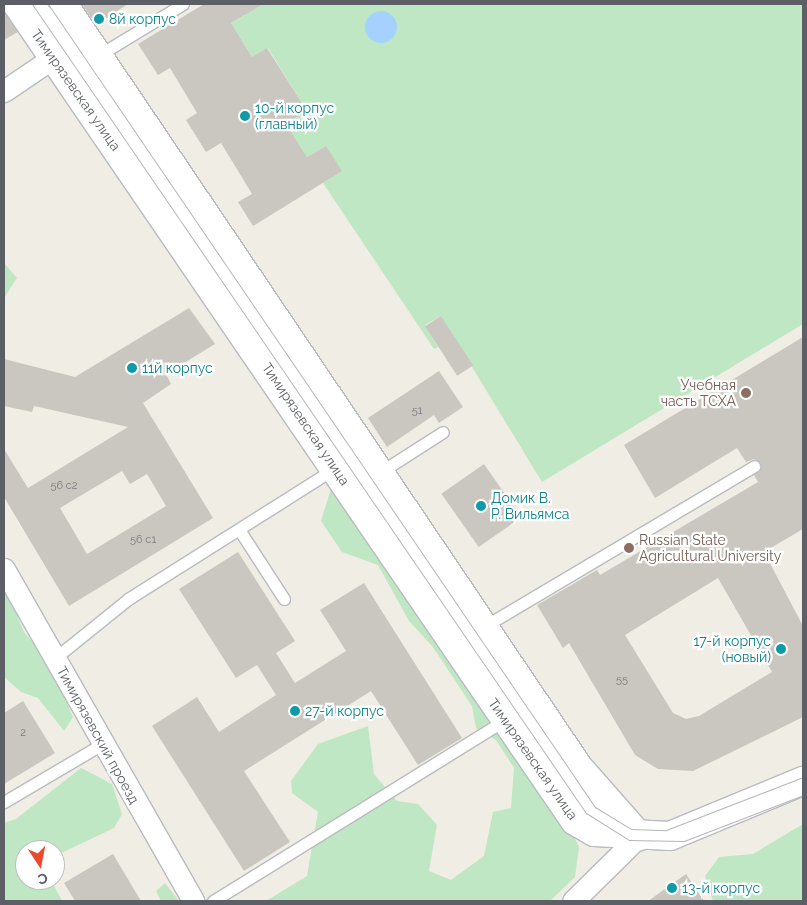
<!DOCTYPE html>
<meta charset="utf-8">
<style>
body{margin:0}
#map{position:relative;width:807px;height:905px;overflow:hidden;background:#efede4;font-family:Raleway,sans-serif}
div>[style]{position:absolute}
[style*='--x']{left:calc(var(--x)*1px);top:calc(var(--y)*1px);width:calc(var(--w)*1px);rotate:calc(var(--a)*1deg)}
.green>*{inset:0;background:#c0e7c3}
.water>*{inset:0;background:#a4d1ff}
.round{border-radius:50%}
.building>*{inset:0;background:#cac7c1;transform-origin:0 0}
.roads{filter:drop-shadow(1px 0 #b9bbc0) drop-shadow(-1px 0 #b9bbc0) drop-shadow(0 1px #b9bbc0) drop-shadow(0 -1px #b9bbc0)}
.service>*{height:11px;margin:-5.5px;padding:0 5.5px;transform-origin:5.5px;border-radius:5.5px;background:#fff}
.minor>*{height:21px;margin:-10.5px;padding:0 10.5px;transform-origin:10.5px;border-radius:10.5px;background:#fff}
.secondary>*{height:28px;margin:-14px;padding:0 14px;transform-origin:14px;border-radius:14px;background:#fff}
.tram>*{height:1px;margin:-0.5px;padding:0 0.5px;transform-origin:0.5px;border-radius:0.5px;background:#b5b6b6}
.dots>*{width:14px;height:14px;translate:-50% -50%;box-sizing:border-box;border:2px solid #fff;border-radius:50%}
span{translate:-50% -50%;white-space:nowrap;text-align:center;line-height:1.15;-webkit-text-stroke:4.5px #fff;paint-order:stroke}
.number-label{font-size:11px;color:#78797c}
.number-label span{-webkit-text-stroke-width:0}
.culture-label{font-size:14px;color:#0d838f}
.left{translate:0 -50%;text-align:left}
.right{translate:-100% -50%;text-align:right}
.street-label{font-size:14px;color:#5c5f65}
.education-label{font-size:14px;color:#785e54}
.frame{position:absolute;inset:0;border:5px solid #5c5f65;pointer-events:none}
.north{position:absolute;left:15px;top:840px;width:50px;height:50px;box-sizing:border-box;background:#fff;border:1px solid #bebfc1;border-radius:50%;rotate:169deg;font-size:14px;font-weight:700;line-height:20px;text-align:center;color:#5c5f65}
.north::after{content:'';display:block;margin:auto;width:18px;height:22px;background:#ec492d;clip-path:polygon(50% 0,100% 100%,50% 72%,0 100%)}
</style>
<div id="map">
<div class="green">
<i style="clip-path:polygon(239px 4px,803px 4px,803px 324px,542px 482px,441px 316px,425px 325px,438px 347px,434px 349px,323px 183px,341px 171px,326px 146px,307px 157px,286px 124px,307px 111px,268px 48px,252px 57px,231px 23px,245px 15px)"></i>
<i style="clip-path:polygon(4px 263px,17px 278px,4px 298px)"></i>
<i style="clip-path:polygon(333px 482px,565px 817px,579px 847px,575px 877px,550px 901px,266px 901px,307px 876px,318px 812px,292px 793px,291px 781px,318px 744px,368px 726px,374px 774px,397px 801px,418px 804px,437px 825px,429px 871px,451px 880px,484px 856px,493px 812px,511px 808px,514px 768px,496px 740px,476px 728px,472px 706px,433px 647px,409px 621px,378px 565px,342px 552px,321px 521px)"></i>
<i style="clip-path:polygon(4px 585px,24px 632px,50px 664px,73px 717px,64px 731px,38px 698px,21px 692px,4px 677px)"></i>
<i style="clip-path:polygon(81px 768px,112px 784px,122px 814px,114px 828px,55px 856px,55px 850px,25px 850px,25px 880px,51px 880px,62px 901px,4px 901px,4px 823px,16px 819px)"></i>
<i style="clip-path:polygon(803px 824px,803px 901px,713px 901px,705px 876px,719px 857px,753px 854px)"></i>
<i style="clip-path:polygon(165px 883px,179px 901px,161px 901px,156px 891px)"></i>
</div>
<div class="water">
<i class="round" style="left:365px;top:11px;width:32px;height:32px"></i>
</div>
<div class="building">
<i style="clip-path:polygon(82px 4px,128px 4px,96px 25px)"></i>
<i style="clip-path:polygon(204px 4px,263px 4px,231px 23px,252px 57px,267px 48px,307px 111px,286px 124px,307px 157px,326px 146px,342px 171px,253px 226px,238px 202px,252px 194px,221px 143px,206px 152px,186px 120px,197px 113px,170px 68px,158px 75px,138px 44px)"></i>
<i style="clip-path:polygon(4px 12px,18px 32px,4px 40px)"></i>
<i style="clip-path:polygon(evenodd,189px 308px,215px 344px,166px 374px,171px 384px,143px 403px,213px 518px,69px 606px,4px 497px,4px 449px,28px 488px,128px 427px,34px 406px,32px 412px,4px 406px,4px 359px,75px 377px,189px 308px,122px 471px,130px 484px,147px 474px,166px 506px,87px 554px,60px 508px,122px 471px)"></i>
<i style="left:441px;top:316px;width:59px;height:19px;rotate:57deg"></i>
<i style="clip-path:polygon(evenodd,803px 337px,803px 529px,764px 552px,803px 626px,803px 717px,693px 771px,658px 769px,635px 755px,569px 643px,563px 648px,537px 605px,597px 570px,600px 575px,758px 482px,754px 475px,761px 463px,754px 459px,746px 462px,737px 448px,655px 498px,624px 445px,803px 337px,718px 578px,772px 672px,699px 716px,686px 719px,673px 713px,625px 635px,718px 578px)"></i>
<i style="clip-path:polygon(439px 371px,463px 407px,439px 423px,434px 415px,387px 447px,368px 418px)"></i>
<i style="left:484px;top:464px;width:65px;height:52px;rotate:55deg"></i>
<i style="clip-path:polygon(238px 552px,295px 641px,276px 653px,295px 683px,346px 651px,320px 610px,364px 583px,462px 738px,418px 765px,371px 691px,244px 771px,290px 842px,244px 871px,152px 726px,197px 697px,219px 732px,276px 695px,257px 665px,236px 678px,179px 589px)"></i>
<i style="clip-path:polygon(23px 701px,55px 753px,4px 784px,4px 713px)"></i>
<i style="clip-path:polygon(113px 854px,141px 901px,75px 901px,64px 883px)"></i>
<i style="clip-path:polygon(686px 874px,704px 901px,648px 901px)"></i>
</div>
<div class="roads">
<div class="service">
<i style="--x:40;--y:4;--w:910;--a:55.84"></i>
<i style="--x:551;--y:757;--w:66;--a:53"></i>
<i style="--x:591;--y:810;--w:26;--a:37"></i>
<i style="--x:99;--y:55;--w:98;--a:-31.3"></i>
<i style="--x:382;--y:471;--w:72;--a:-32.6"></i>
<i style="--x:240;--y:531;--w:81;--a:57.1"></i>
<i style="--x:485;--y:626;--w:313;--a:-30.7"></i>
<i style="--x:55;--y:658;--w:94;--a:-38.9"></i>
<i style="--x:128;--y:599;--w:244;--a:-32.3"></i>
<i style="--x:4;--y:802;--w:114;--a:-30.6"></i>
<i style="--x:213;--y:901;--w:344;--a:-31.8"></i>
</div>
<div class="minor">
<i style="--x:4;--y:91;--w:98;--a:-34.2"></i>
<i style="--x:4;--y:569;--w:382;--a:60.3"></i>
<i style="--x:573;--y:901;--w:93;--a:-44.6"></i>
</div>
<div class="secondary">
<i style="--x:17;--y:4;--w:989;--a:55.67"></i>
<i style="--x:575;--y:821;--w:22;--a:30"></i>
<i style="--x:594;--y:832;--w:76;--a:3"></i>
<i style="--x:670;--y:836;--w:144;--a:-22.5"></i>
<i style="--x:63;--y:4;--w:922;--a:55.97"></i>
<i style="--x:579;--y:768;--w:91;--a:48.6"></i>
</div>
</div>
<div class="tram">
<i style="--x:32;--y:4;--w:981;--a:55.6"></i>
<i style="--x:586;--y:813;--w:51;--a:32.1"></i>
<i style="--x:629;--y:840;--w:55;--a:1"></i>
<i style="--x:684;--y:841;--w:128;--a:-21.1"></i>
<i style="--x:48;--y:4;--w:972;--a:55.74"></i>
<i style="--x:595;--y:807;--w:42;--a:31.4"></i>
<i style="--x:631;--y:829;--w:35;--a:2"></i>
<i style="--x:666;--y:830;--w:147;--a:-21.1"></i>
</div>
<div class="dots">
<i style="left:99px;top:19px;background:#0f9aa8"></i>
<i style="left:245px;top:116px;background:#0f9aa8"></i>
<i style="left:132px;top:368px;background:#0f9aa8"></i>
<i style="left:746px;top:393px;background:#8d6e63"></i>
<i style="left:481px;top:506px;background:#0f9aa8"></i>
<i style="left:629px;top:548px;background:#8d6e63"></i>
<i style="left:781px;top:649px;background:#0f9aa8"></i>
<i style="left:295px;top:711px;background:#0f9aa8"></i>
<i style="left:672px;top:888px;background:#0f9aa8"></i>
</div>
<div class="number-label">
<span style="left:417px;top:411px">51</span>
<span style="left:64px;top:486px">56 с2</span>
<span style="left:143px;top:540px">56 с1</span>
<span style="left:622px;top:680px">55</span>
<span style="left:23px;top:733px">2</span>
</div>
<div class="culture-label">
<span class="left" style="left:109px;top:19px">8й корпус</span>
<span class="left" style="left:255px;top:116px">10-й корпус<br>(главный)</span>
<span class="left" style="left:142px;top:368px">11й корпус</span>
<span class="left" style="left:491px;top:506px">Домик В.<br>Р. Вильямса</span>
<span class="right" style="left:771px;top:649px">17-й корпус<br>(новый)</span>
<span class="left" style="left:305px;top:711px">27-й корпус</span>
<span class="left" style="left:682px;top:888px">13-й корпус</span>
</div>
<div class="street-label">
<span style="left:76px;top:90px;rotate:55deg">Тимирязевская улица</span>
<span style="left:306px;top:424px;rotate:56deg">Тимирязевская улица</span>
<span style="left:98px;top:735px;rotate:61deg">Тимирязевский проезд</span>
<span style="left:533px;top:759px;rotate:55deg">Тимирязевская улица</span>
</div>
<div class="education-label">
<span class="right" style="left:736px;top:393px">Учебная<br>часть ТСХА</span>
<span class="left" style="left:639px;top:548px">Russian State<br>Agricultural University</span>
</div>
<div class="frame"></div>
<div class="north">С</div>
</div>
